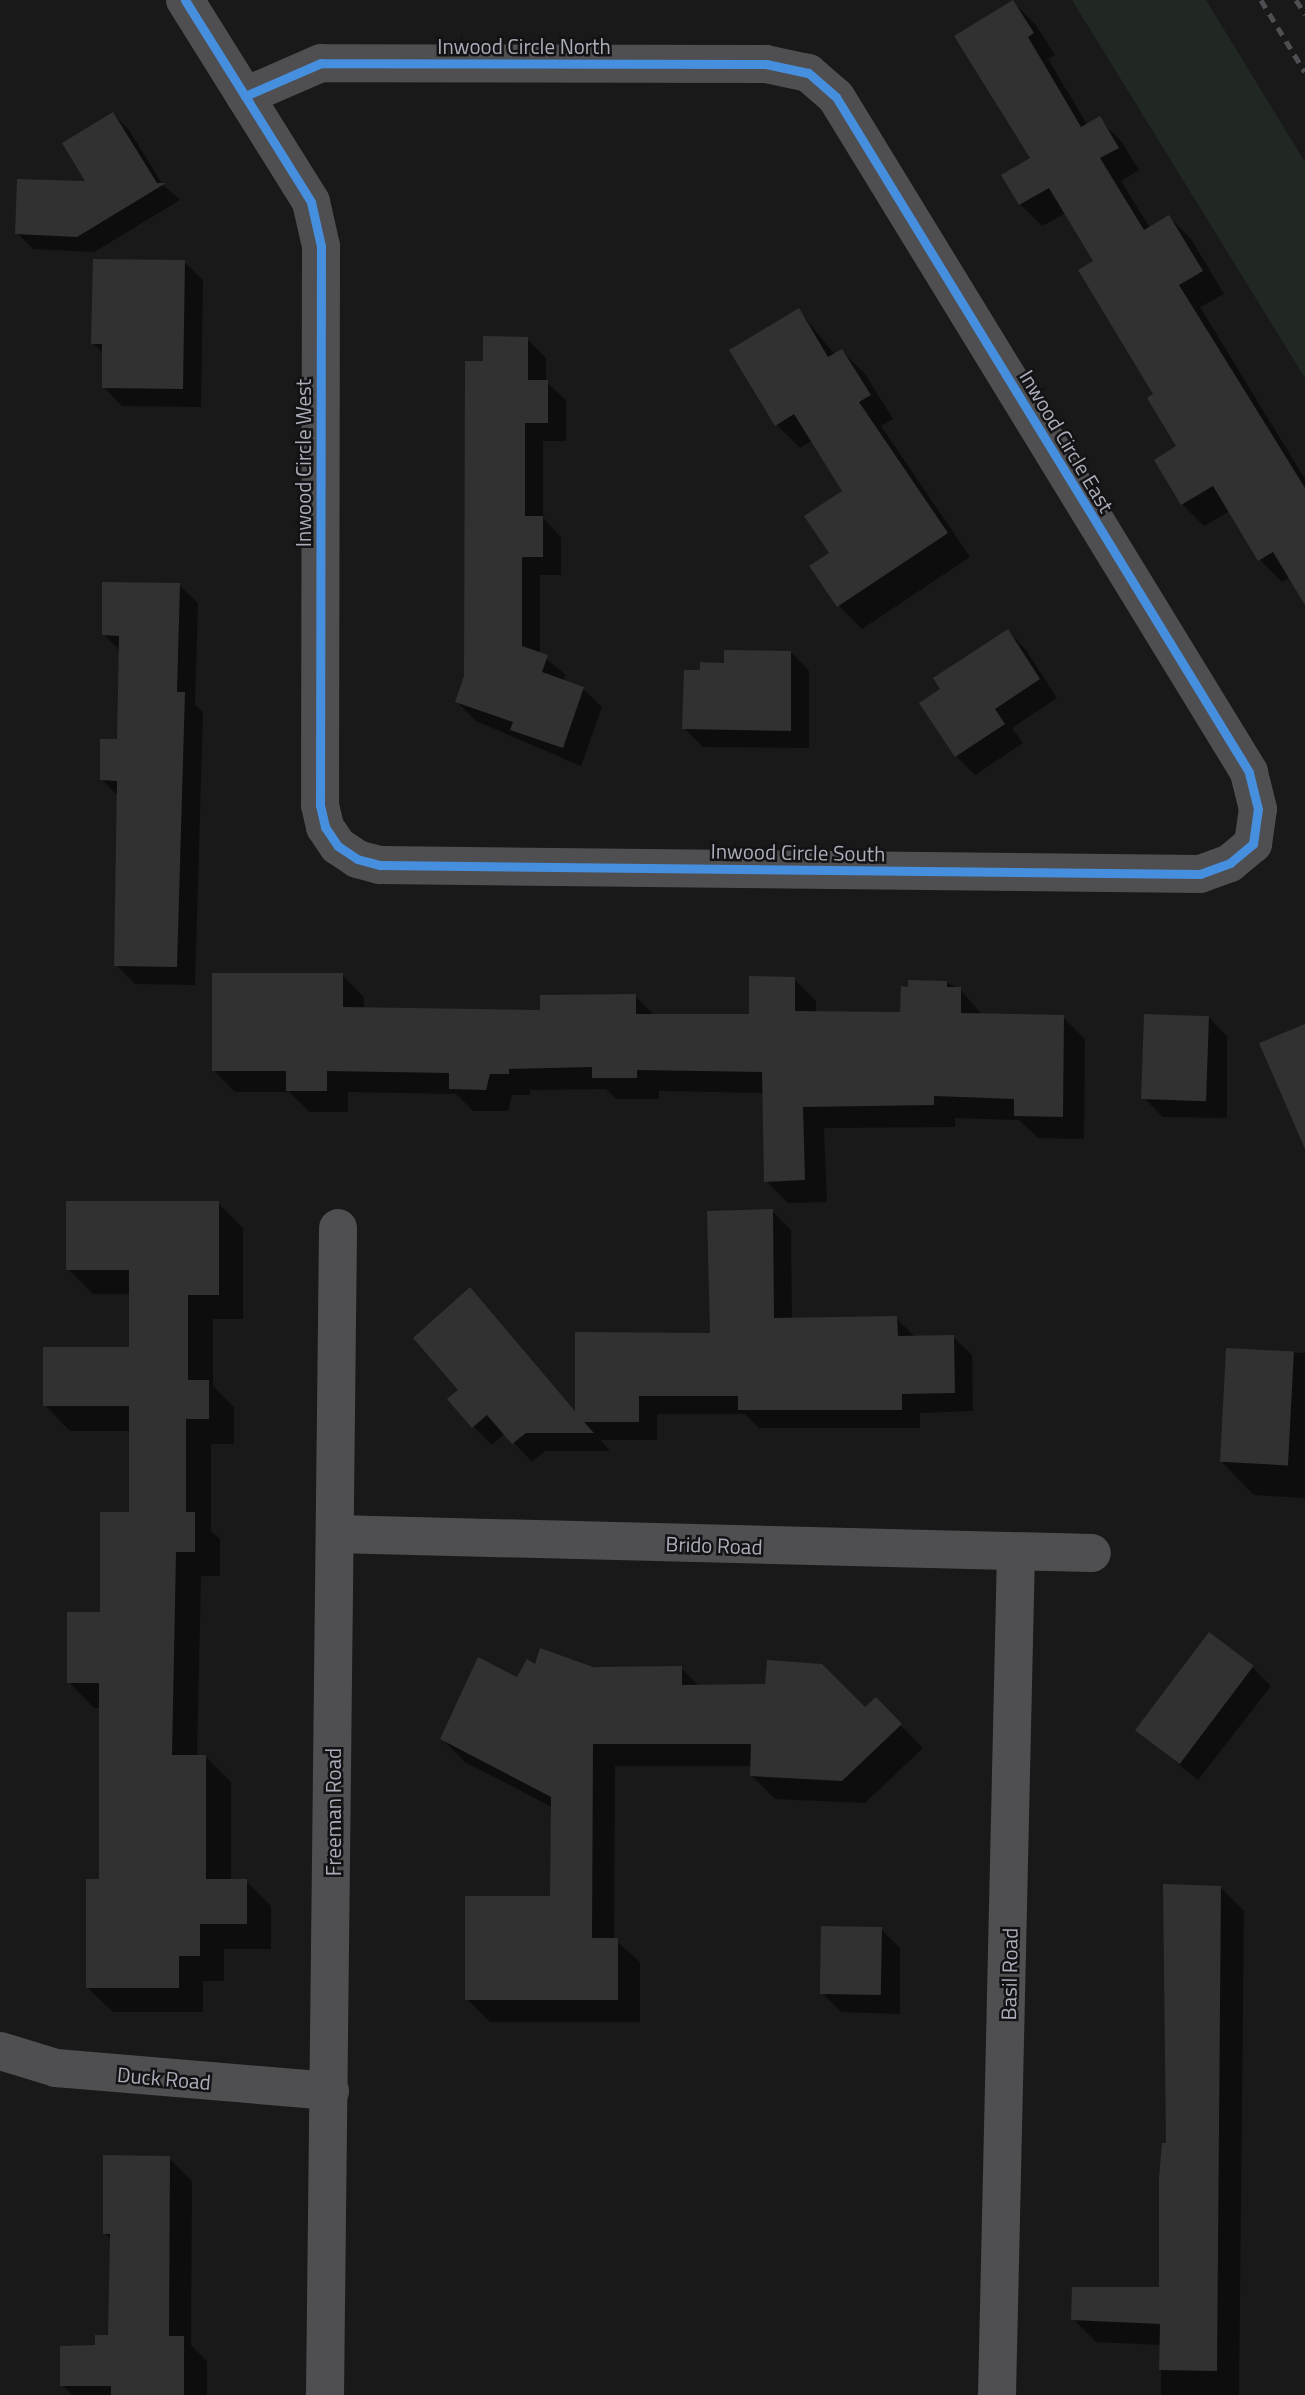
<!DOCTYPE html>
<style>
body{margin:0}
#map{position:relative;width:1305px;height:2395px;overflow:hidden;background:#191919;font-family:"Titillium Web",sans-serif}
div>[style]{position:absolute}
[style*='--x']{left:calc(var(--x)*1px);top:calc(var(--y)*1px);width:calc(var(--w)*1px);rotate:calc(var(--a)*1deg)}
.green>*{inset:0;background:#212823}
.shadow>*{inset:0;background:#0007}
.building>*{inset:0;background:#313131;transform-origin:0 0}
.street>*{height:38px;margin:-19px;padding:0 19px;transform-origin:19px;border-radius:19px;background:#4f4f52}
.rail>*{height:5px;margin-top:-2.5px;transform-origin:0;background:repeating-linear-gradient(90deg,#4e4f52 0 9px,transparent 0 16px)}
.cycleway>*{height:9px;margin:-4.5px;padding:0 4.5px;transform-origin:4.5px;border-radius:4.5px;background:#468fdf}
span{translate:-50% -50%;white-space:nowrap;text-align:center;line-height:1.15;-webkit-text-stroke:5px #131315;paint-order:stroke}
.street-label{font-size:21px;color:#abadb9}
</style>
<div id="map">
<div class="green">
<i style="clip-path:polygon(1072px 0,1206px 0,1305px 162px,1305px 378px)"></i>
</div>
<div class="shadow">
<i style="clip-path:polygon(1013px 2px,1035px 24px,1055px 55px,1048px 59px,1088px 126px,1099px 119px,1121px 141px,1139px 170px,1121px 181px,1150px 228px,1169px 217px,1191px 239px,1224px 294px,1200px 307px,1305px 479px,1305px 602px,1290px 577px,1282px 582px,1260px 560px,1230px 511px,1204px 526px,1182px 504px,1178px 447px,1095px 261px,1066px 213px,1042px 226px,1020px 204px,1033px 158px)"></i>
<i style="clip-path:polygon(113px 114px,129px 130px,163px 185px,180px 200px,94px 252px,33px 249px,17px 233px,88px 182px)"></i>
<i style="clip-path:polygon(184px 262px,203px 280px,201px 407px,122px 406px,104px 387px,104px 354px,93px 343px)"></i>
<i style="clip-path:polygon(799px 310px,835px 355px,842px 351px,865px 374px,893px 419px,881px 426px,970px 557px,862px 629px,839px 606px,812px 567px,832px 554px,845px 492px,813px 440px,800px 448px,777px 425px)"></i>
<i style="clip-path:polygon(527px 339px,546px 358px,546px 382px,566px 400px,566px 441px,543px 441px,543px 518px,561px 537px,561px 575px,540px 575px,540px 654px,566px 675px,563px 681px,583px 689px,602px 707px,581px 766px,476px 721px,457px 702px,466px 676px,485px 362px)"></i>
<i style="clip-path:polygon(179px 585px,198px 603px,195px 705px,203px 712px,195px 985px,135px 984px,116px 965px,118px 796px,102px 780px,119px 741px,120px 651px,104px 635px)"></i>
<i style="clip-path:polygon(1008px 631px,1026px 650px,1057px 698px,1012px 728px,1023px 743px,975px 775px,956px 756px,943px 689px)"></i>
<i style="clip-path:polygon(791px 652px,809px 671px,809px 748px,703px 747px,684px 728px,702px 672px)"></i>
<i style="clip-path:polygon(342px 975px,364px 997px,364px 1009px,541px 1012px,635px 996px,655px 1016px,751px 1016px,794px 979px,816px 1001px,816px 1012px,902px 1013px,947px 983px,960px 989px,982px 1015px,1063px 1017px,1085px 1039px,1084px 1139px,1038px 1138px,1019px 1120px,955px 1118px,955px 1127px,824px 1128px,827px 1202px,788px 1203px,766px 1181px,764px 1093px,659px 1091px,659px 1099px,616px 1099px,606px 1089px,530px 1090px,530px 1095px,512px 1095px,508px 1111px,473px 1111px,456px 1094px,348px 1092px,348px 1112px,310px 1112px,289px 1092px,235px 1092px,213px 1070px)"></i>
<i style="clip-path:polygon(1208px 1017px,1227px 1036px,1227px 1118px,1163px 1117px,1144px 1098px)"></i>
<i style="clip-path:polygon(218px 1203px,243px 1228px,243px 1319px,213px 1319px,213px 1386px,234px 1407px,234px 1444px,211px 1444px,211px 1531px,220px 1539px,220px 1576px,201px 1576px,197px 1756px,205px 1756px,231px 1782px,231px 1881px,246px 1881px,271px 1906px,271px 1949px,224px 1949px,224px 1981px,203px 1981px,203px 2012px,113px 2012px,87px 1987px,101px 1881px,101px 1708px,94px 1708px,69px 1682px,102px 1614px,131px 1514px,131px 1431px,70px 1431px,45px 1405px,131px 1349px,131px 1294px,93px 1294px,68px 1269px)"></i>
<i style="clip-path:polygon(772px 1211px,791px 1230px,792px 1320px,896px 1318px,915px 1337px,953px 1337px,972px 1355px,973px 1411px,920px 1413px,920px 1428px,759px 1428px,745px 1414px,657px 1414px,657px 1440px,600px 1440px,610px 1451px,545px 1451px,532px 1462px,505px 1433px,492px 1445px,473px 1426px,461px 1390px,470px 1290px,576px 1412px,712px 1334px)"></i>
<i style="clip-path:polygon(1228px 1350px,1305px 1353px,1305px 1498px,1254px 1495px,1221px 1461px)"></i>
<i style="clip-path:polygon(536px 1666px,681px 1668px,700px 1687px,866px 1709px,876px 1700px,923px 1748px,865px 1803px,775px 1799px,752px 1776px,752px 1766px,615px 1766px,614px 1939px,640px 1962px,640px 2022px,490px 2022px,467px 1999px,552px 1897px,552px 1807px,465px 1762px,442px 1739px)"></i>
<i style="clip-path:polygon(1252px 1667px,1271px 1686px,1198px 1780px,1136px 1729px)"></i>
<i style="clip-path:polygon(1221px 1888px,1244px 1911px,1239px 2395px,1161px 2395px,1161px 2345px,1096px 2342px,1073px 2319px,1161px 2289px,1168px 2145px)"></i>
<i style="clip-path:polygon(881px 1929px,900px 1948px,900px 2014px,841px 2012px,822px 1993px)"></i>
<i style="clip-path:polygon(169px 2158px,192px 2181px,191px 2345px,207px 2361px,207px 2395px,72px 2395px,62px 2385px,110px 2337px,111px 2240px,105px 2233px)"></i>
</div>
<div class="building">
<i style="clip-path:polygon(1013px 0,1034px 33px,1028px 37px,1081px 127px,1100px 116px,1119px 148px,1100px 158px,1144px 230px,1169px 215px,1203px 271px,1179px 285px,1305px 488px,1305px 605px,1273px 552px,1258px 561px,1213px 486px,1181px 505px,1154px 460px,1176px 446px,1147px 398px,1153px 394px,1078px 270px,1093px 261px,1049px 188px,1019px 205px,1001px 175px,1030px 158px,954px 36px)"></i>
<i style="clip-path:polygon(113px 112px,157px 183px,166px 183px,77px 237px,15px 234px,17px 179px,85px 181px,62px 143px)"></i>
<i style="clip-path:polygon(93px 259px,185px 260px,183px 389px,102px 388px,102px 344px,91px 344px)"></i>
<i style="clip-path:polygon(799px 308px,828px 357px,842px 349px,871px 395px,859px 402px,948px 533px,837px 607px,809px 566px,829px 553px,804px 516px,842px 491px,794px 414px,775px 426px,729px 350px)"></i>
<i style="clip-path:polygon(483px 336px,528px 337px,528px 380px,548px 380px,548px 423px,525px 423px,525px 516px,543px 516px,543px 557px,522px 557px,522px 646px,548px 655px,542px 672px,584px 687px,563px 748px,510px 730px,513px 722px,455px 702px,464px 676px,465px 361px,483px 361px)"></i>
<i style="clip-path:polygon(102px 582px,180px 583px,177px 692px,185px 692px,177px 967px,114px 966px,117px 781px,100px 780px,100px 739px,117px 739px,119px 636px,102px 635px)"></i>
<i style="clip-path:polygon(1008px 629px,1040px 679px,995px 709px,1005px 724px,955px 757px,919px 703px,940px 689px,933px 678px)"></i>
<i style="clip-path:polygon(724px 650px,791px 651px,791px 731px,682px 729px,684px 670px,700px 670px,700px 662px,724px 663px)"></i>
<i style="clip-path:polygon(212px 973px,343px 973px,343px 1007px,540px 1010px,540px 995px,636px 994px,636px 1014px,749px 1014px,749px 976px,795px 977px,795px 1011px,900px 1012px,901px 986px,908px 987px,908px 980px,947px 981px,947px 987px,961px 987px,961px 1013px,1064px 1015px,1063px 1117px,1014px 1116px,1014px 1099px,934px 1096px,934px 1105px,803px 1107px,805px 1180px,764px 1182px,762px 1072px,637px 1070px,637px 1078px,592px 1078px,592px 1067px,509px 1069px,509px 1074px,490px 1074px,486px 1090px,449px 1089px,449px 1073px,327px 1071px,327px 1091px,286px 1091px,286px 1071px,212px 1071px)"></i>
<i style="left:1144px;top:1014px;width:65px;height:85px;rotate:2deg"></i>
<i style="clip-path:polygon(1305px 1024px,1305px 1149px,1259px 1043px)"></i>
<i style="clip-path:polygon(66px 1201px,219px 1201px,219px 1295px,188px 1295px,188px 1380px,209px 1380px,209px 1419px,186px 1419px,186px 1512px,195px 1512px,195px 1552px,176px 1552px,172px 1755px,206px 1755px,206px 1879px,247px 1879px,247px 1924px,200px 1924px,200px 1956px,179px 1956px,179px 1988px,86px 1988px,86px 1879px,99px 1879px,99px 1683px,67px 1683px,67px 1612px,100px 1612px,100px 1512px,129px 1512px,129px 1406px,43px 1406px,43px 1347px,129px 1347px,129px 1270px,66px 1270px)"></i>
<i style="clip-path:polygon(773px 1209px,774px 1318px,897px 1316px,898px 1336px,954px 1335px,955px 1393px,902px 1394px,902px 1410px,738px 1410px,738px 1396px,639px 1396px,639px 1422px,584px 1422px,594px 1433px,526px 1433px,512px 1444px,487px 1415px,472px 1428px,447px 1399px,458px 1390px,413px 1338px,470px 1287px,575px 1411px,575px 1332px,710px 1333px,707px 1211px)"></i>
<i style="left:1226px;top:1348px;width:68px;height:114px;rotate:3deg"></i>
<i style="left:1209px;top:1632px;width:56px;height:123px;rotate:37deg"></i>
<i style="clip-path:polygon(540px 1648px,593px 1667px,682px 1666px,682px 1685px,765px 1684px,767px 1660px,822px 1664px,865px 1707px,876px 1697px,902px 1724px,842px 1781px,750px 1776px,751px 1744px,593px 1744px,592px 1938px,618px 1938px,618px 2000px,465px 2000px,465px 1896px,550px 1896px,551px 1797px,440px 1739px,478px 1657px,517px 1677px,527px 1659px,535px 1664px)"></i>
<i style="clip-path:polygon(1163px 1884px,1221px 1886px,1217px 2371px,1159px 2370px,1160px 2324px,1071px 2320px,1072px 2287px,1159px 2287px,1159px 2178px,1162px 2143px,1166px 2143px)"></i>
<i style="left:821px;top:1926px;width:61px;height:68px;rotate:1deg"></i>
<i style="clip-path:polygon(103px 2155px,170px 2156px,169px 2336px,184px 2336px,184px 2395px,111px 2395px,111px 2386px,60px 2386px,60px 2346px,95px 2345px,95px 2335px,108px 2335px,110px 2234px,103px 2234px)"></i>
</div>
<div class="street">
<i style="--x:185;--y:0;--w:238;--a:58"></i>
<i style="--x:311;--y:202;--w:45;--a:77.2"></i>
<i style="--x:321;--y:246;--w:559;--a:90.1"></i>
<i style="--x:320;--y:805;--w:23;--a:77"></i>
<i style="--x:325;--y:827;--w:23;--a:56"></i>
<i style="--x:338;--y:846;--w:23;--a:34"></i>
<i style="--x:357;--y:859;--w:24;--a:15"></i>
<i style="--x:380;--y:865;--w:820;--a:0.63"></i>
<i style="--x:1200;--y:874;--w:32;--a:-20"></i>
<i style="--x:1230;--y:863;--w:30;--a:-40"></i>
<i style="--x:1253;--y:844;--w:35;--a:-82"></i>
<i style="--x:1258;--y:809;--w:38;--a:-104"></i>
<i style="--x:1249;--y:772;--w:791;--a:-121.46"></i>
<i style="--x:836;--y:97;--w:37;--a:-139"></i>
<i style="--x:808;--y:73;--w:43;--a:-167.9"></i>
<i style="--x:766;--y:64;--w:445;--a:-179.9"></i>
<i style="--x:321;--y:63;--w:83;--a:156.5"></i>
<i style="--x:335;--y:1534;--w:757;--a:1.44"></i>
<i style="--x:0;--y:2051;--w:59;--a:16.9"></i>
<i style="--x:56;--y:2068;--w:275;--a:4.8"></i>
<i style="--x:325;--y:2395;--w:1167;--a:-89.36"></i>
<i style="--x:997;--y:2395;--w:842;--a:-88.71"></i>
</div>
<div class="rail">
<i style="--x:1261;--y:0;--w:84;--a:58.6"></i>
<i style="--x:1296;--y:0;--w:17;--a:57"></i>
</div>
<div class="cycleway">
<i style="--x:185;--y:0;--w:238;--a:58"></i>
<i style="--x:311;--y:202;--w:45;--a:77.2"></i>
<i style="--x:321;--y:246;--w:559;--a:90.1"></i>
<i style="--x:320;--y:805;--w:23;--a:77"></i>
<i style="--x:325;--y:827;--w:23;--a:56"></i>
<i style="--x:338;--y:846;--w:23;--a:34"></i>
<i style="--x:357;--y:859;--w:24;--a:15"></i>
<i style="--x:380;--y:865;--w:820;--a:0.63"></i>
<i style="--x:1200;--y:874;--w:32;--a:-20"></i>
<i style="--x:1230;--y:863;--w:30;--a:-40"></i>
<i style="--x:1253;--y:844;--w:35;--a:-82"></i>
<i style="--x:1258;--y:809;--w:38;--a:-104"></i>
<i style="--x:1249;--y:772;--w:791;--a:-121.46"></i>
<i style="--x:836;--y:97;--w:37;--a:-139"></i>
<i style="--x:808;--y:73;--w:43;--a:-167.9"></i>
<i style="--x:766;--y:64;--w:445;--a:-179.9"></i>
<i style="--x:321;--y:63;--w:83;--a:156.5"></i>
</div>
<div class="street-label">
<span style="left:524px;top:46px">Inwood Circle North</span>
<span style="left:1067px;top:441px;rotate:59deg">Inwood Circle East</span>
<span style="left:303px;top:463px;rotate:-90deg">Inwood Circle West</span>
<span style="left:798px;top:852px;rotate:1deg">Inwood Circle South</span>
<span style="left:714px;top:1545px;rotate:2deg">Brido Road</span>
<span style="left:333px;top:1812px;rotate:-90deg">Freeman Road</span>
<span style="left:1009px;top:1974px;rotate:-89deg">Basil Road</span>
<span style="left:164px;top:2078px;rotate:5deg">Duck Road</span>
</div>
</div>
